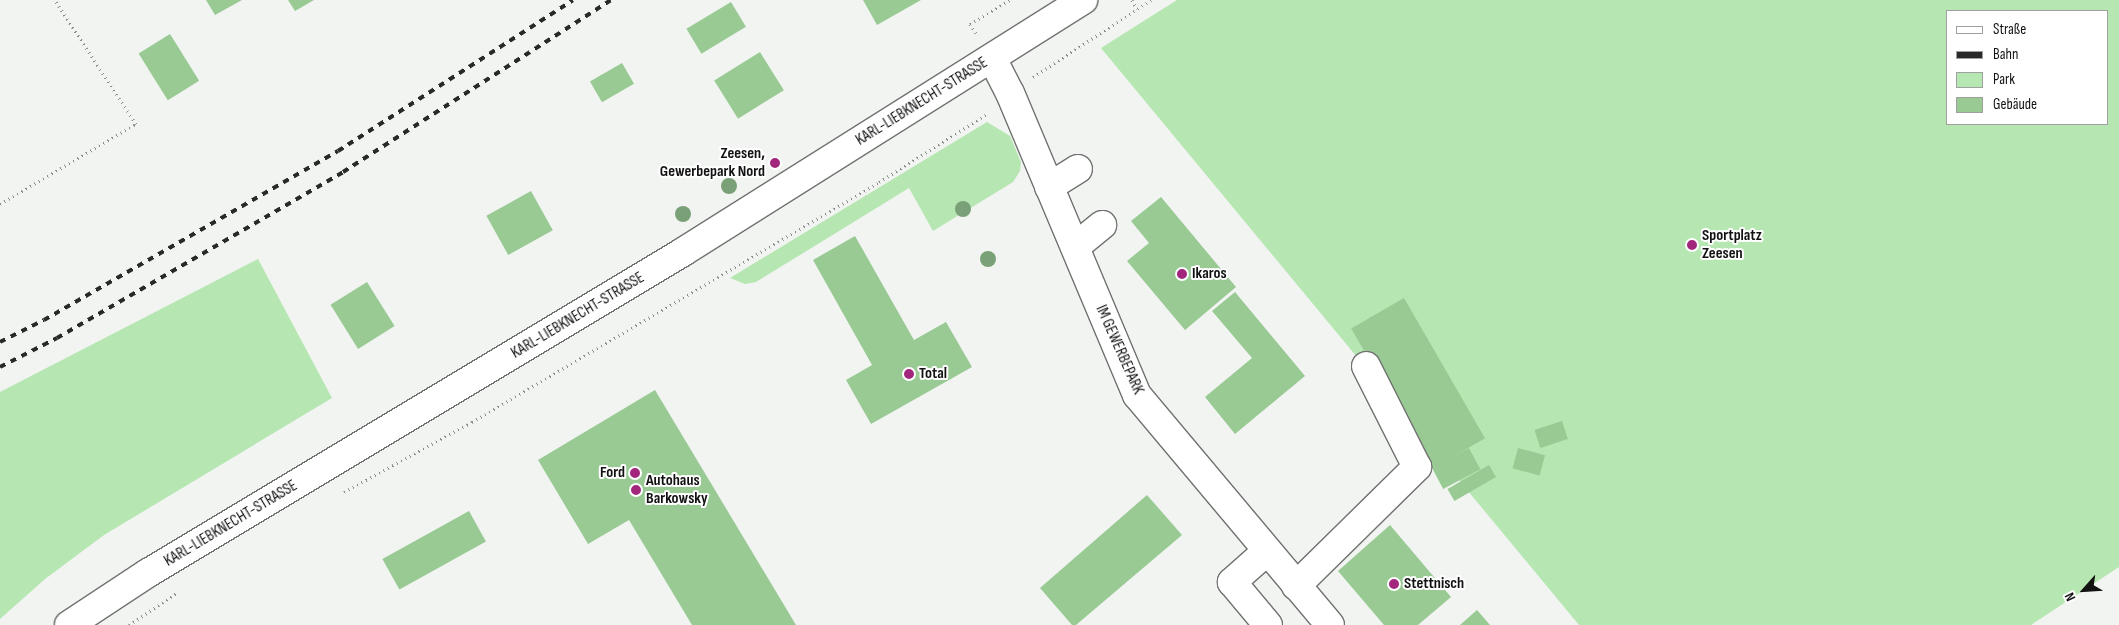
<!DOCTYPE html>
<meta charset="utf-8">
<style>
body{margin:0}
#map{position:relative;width:2119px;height:625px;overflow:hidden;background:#f1f4f1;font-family:"Sofia Sans Condensed",sans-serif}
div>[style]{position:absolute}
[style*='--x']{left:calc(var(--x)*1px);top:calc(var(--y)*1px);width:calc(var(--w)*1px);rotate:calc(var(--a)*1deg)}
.green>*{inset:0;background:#b6e6b1}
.building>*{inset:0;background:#99ca94;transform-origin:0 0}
.path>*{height:3px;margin-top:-1.5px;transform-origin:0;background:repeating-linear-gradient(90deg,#8a8c8a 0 1px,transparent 0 5px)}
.roads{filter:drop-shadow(1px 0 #707270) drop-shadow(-1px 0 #707270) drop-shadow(0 1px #707270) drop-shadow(0 -1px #707270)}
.minor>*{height:28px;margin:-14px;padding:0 14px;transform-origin:14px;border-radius:14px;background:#fff}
.rail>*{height:4px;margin-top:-2px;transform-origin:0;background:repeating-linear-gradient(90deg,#282928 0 6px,transparent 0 12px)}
.trees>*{width:16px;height:16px;margin:-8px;border-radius:50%;background:#7aa078}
.dots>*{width:14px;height:14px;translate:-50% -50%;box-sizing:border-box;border:2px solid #fff;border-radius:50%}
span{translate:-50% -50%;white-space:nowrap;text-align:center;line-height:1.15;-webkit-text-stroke:4px #fff;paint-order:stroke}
.street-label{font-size:16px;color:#111211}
.poi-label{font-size:16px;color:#111211;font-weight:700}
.right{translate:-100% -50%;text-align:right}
.left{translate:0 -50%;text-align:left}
.legend{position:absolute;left:1946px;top:10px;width:162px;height:115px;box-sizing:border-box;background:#fff;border:1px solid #a0a0a0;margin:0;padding:6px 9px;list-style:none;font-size:15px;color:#111211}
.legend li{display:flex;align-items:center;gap:10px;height:25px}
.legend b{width:25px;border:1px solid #a0a0a0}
.north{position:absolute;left:2059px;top:565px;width:50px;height:50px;-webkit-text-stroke:4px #fff;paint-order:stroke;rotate:244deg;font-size:14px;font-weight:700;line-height:20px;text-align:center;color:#111211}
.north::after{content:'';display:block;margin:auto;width:18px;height:22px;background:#111211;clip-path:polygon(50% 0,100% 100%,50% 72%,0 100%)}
</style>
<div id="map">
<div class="green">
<i style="clip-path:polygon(evenodd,1177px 0,2119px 0,2119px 567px,2031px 625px,1579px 625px,1101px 48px,1177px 0,1948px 11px,2108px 11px,2108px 124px,1948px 124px,1948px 11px)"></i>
<i style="clip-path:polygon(987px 122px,1010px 136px,1021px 162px,1020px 171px,1013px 182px,933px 231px,909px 188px,756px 282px,745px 284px,730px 278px)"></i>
<i style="clip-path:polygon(258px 259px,332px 398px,104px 535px,45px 579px,0 619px,0 392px)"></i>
</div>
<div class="building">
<i style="clip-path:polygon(206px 0,242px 0,215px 15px)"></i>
<i style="clip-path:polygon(288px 0,314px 0,295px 11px)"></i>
<i style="clip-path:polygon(863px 0,921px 0,877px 25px)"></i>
<i style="left:731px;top:2px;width:29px;height:52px;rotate:59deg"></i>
<i style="left:170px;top:34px;width:55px;height:37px;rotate:58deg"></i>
<i style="left:760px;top:52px;width:45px;height:54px;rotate:58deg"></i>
<i style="left:622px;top:63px;width:24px;height:37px;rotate:60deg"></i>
<i style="left:531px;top:191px;width:45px;height:51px;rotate:61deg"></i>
<i style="clip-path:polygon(1161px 197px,1236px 287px,1185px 330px,1127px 261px,1149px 243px,1131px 221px)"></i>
<i style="clip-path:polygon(855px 236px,914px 340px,946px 322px,972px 367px,871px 424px,846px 380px,872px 365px,813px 260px)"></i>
<i style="left:367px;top:282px;width:52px;height:43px;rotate:58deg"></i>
<i style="clip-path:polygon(1235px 292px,1305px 376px,1235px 434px,1205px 397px,1252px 358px,1212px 311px)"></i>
<i style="left:1404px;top:298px;width:162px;height:61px;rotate:60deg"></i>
<i style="clip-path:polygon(655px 390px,796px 625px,692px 625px,629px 520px,588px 544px,538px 460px)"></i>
<i style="left:1562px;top:421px;width:19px;height:29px;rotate:72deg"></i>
<i style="left:1469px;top:448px;width:24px;height:42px;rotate:62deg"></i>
<i style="left:1518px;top:448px;width:28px;height:21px;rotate:15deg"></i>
<i style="left:1489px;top:465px;width:14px;height:48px;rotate:60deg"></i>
<i style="clip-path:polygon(1147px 495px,1182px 535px,1076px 625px,1072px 625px,1040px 588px)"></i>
<i style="left:469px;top:511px;width:35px;height:99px;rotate:61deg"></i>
<i style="clip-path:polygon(1390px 525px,1451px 597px,1418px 625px,1384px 625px,1338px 571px)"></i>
<i style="clip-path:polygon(1477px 610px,1490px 625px,1460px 625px)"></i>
</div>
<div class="path">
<i style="--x:1132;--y:0;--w:10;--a:61"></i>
<i style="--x:976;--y:33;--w:11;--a:-124"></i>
<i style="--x:970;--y:24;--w:47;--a:-31"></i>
<i style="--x:1033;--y:77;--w:141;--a:-33.1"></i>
<i style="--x:0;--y:204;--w:158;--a:-30.5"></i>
<i style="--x:136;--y:124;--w:148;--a:-123.2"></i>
<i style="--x:344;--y:492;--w:146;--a:-28.7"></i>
<i style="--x:472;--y:422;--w:472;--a:-30.5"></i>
<i style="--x:879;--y:182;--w:128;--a:-32.2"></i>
<i style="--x:129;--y:625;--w:59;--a:-34"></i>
</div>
<div class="roads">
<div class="minor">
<i style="--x:992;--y:58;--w:39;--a:63"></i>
<i style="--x:1010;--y:93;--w:328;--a:67.2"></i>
<i style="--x:1137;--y:395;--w:300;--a:50"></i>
<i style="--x:1049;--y:187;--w:34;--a:-32"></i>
<i style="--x:1075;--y:247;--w:35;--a:-39"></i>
<i style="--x:1267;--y:551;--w:47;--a:138.5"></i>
<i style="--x:1232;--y:582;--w:56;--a:50.1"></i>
<i style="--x:1296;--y:586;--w:170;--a:-44.5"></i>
<i style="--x:1417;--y:467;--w:113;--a:-116.8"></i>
<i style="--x:69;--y:625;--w:95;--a:-33.4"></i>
<i style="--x:148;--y:573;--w:624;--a:-30.96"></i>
<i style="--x:683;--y:252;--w:473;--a:-32.2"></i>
</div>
</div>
<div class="rail">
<i style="--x:0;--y:342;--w:49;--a:-26.6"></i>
<i style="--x:44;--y:320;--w:339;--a:-29.9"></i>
<i style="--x:338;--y:151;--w:279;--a:-32.7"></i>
<i style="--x:0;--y:367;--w:64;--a:-27"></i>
<i style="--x:57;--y:338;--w:331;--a:-30.1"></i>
<i style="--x:343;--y:172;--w:318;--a:-32.7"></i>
</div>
<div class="trees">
<i style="left:729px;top:186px"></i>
<i style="left:963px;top:209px"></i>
<i style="left:683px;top:214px"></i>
<i style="left:988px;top:259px"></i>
</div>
<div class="dots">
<i style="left:775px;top:163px;background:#a2277c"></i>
<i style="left:1692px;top:245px;background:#a2277c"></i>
<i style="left:1182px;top:274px;background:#a2277c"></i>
<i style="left:909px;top:374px;background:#a2277c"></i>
<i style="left:635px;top:473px;background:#a2277c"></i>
<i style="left:636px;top:490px;background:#a2277c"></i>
<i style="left:1394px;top:584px;background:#a2277c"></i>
</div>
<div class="street-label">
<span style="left:922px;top:102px;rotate:-32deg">KARL-LIEBKNECHT-STRASSE</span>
<span style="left:578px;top:316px;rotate:-31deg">KARL-LIEBKNECHT-STRASSE</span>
<span style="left:1119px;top:350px;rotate:66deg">IM GEWERBEPARK</span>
<span style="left:231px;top:524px;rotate:-31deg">KARL-LIEBKNECHT-STRASSE</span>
</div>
<div class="poi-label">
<span class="right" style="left:765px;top:163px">Zeesen,<br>Gewerbepark Nord</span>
<span class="left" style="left:1702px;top:245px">Sportplatz<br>Zeesen</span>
<span class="left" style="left:1192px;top:274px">Ikaros</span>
<span class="left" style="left:919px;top:374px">Total</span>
<span class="right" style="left:625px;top:473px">Ford</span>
<span class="left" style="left:646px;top:490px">Autohaus<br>Barkowsky</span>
<span class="left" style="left:1404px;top:584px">Stettnisch</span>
</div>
<ul class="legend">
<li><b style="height:6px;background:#fff"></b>Straße</li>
<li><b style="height:6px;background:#282928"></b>Bahn</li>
<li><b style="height:14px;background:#b6e6b1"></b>Park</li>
<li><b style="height:14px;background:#99ca94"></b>Gebäude</li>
</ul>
<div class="north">N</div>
</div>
